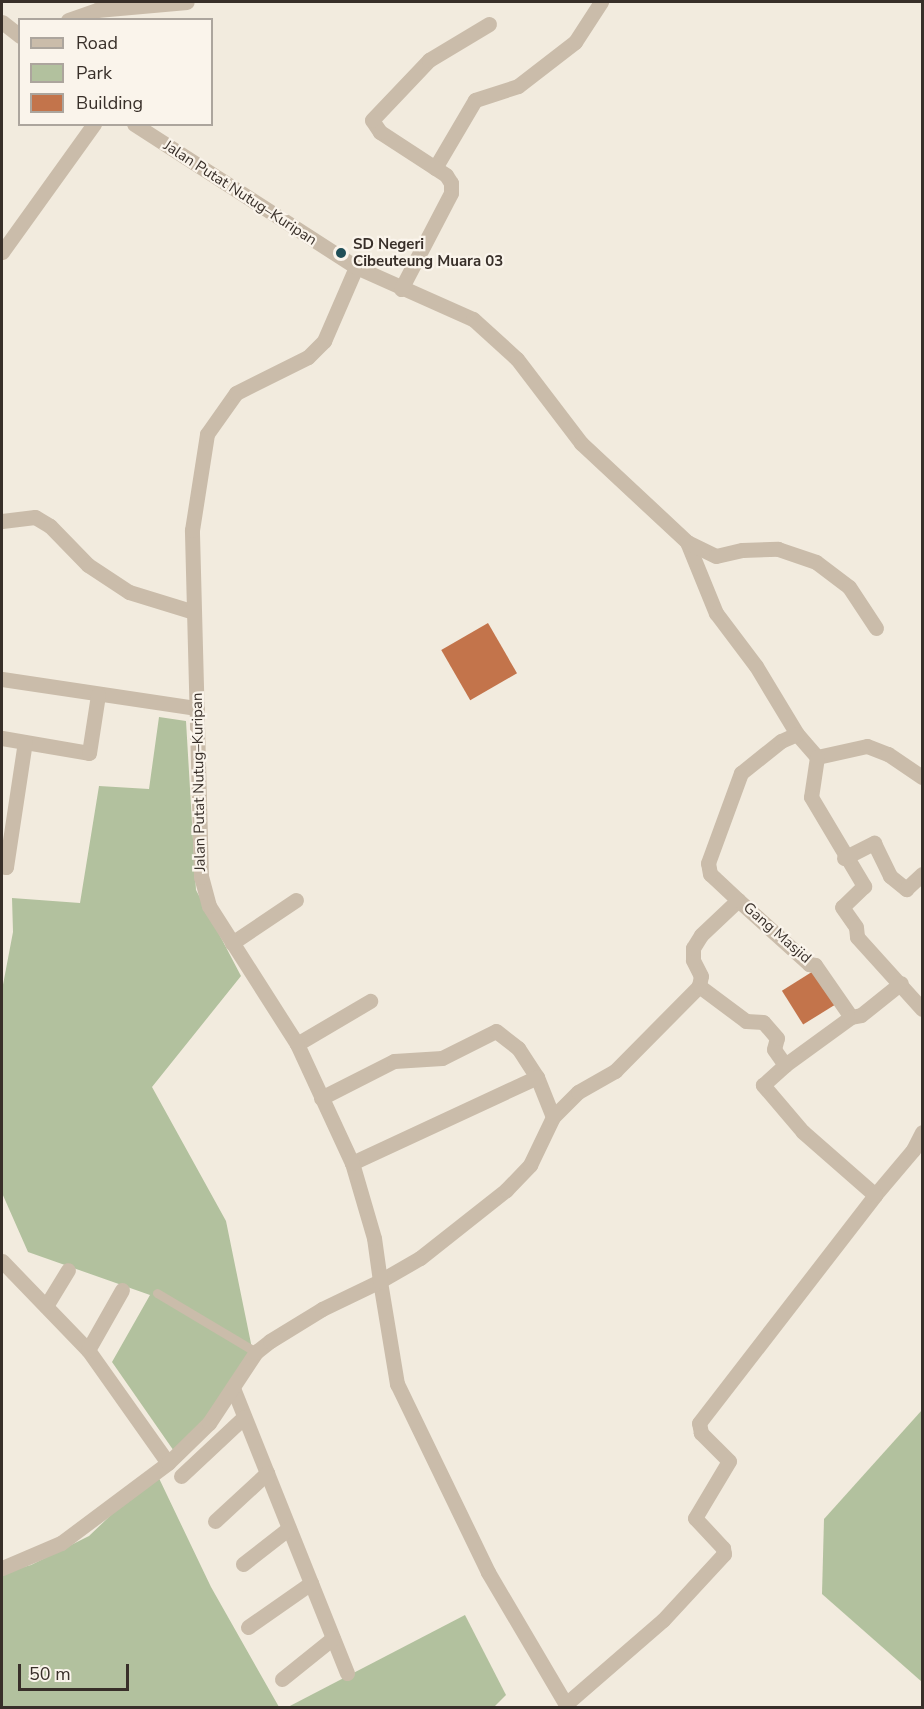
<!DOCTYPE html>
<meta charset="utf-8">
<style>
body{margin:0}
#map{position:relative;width:924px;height:1709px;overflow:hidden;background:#f2ebde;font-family:"Nunito Sans",sans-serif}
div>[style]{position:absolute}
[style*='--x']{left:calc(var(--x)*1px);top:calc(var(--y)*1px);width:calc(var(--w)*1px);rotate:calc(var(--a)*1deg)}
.green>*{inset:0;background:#b2c19e}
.building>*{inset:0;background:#c3744b;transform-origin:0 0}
.service>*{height:9px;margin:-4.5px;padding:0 4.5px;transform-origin:4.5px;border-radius:4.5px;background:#cabcaa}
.minor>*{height:15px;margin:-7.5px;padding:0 7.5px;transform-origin:7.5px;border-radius:7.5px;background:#cabcaa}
.tertiary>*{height:15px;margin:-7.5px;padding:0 7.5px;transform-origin:7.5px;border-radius:7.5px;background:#cabcaa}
.dots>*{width:16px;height:16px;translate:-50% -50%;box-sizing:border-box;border:3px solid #faf4eb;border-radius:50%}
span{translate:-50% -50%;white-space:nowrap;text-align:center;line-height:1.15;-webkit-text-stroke:4.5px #faf4eb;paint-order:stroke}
.street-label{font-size:15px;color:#382f29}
.poi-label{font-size:15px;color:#382f29;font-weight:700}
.left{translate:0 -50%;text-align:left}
.frame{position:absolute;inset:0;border:3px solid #382f29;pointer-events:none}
.legend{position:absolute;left:18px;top:18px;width:195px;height:108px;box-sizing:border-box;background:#faf4eb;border:2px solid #aca59d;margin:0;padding:8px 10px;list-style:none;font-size:18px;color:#382f29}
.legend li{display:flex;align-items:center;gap:12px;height:30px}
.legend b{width:30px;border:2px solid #aca59d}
.scale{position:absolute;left:18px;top:1664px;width:111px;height:27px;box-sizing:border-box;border:3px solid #382f29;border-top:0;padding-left:8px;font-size:18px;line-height:21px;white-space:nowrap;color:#382f29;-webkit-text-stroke:4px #faf4eb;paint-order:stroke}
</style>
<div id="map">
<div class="green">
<i style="clip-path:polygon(159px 717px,186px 721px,196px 890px,241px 976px,152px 1087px,226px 1221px,255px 1363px,176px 1454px,112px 1362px,150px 1295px,28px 1252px,2px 1193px,2px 990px,13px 932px,12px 898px,80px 903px,99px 786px,149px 789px)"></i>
<i style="clip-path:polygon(922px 1410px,922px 1682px,822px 1594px,824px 1519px)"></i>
<i style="clip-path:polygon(156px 1472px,211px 1587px,279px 1707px,2px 1708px,2px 1573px,31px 1565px,89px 1536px)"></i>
<i style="clip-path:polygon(465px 1615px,506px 1695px,494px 1707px,286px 1708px)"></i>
</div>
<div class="building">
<i style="left:488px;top:623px;width:58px;height:54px;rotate:60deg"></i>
<i style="left:815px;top:970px;width:40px;height:39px;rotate:58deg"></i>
</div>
<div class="service">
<i style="--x:157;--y:1293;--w:115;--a:30.8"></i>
</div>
<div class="minor">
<i style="--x:68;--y:20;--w:31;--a:-19"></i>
<i style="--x:97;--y:10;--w:90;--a:-5.1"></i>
<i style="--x:435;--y:168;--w:79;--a:-59.5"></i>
<i style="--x:475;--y:100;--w:45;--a:-18"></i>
<i style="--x:518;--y:86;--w:72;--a:-37.7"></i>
<i style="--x:575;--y:42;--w:48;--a:-57"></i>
<i style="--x:2;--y:252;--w:158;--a:-54.3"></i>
<i style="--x:356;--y:267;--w:128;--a:24"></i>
<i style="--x:473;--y:319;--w:59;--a:42.3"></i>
<i style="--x:517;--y:359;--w:106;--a:52.7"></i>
<i style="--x:581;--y:443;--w:145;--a:43"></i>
<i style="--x:687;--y:542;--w:77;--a:67.8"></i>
<i style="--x:716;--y:613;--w:66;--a:53"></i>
<i style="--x:756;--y:666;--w:79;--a:58.9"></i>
<i style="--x:797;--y:734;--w:30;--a:49"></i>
<i style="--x:817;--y:757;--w:51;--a:-12.4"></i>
<i style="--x:867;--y:746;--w:22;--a:21"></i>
<i style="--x:888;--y:754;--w:41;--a:34.1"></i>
<i style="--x:401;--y:289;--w:108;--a:-62.5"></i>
<i style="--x:451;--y:193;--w:10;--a:-90"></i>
<i style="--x:451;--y:183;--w:9;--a:-122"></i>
<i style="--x:446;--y:175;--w:79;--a:-146.9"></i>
<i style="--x:380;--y:132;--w:14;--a:-124"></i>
<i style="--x:372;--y:120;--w:83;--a:-46.5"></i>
<i style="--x:429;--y:60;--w:70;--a:-31"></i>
<i style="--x:2;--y:521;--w:33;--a:-7"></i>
<i style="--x:35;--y:517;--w:17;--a:31"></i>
<i style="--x:50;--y:526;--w:54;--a:45.7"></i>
<i style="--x:88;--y:565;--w:49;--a:33.4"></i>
<i style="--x:129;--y:592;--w:68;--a:17.1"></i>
<i style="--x:687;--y:542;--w:32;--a:26"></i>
<i style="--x:716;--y:556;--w:27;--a:-13"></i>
<i style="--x:742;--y:550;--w:36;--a:-2"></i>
<i style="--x:778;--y:549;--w:40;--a:18.9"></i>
<i style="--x:816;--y:562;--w:41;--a:37.1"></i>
<i style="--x:849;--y:587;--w:49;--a:56.6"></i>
<i style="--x:2;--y:679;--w:197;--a:8.5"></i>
<i style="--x:2;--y:738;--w:88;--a:9.8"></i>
<i style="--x:89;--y:753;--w:59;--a:-81.2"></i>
<i style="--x:817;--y:757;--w:40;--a:98.5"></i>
<i style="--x:811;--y:797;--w:104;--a:59.2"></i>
<i style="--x:864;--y:886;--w:30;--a:136"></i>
<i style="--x:842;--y:907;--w:24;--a:55"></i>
<i style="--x:856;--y:927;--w:10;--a:84"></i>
<i style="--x:857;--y:937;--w:97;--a:47.9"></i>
<i style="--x:844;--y:858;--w:34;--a:-27"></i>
<i style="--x:874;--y:843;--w:37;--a:64"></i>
<i style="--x:890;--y:876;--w:21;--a:39"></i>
<i style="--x:906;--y:889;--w:22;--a:-43"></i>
<i style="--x:2;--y:866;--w:4;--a:14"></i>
<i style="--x:6;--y:867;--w:126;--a:-81.4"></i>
<i style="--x:738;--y:900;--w:96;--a:42"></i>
<i style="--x:809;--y:964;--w:6;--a:9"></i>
<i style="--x:815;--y:965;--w:63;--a:55.3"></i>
<i style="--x:851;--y:1017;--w:82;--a:144"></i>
<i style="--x:232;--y:943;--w:77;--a:-33.9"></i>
<i style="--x:851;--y:1017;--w:10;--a:-11"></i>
<i style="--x:861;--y:1015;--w:51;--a:-38.7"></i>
<i style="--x:297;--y:1044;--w:85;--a:-30.5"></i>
<i style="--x:321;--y:1098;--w:82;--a:-26.9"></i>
<i style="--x:394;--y:1061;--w:48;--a:-3.6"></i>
<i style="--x:442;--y:1058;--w:60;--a:-26.6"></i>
<i style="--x:496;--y:1031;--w:28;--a:38"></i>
<i style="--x:518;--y:1048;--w:35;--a:57"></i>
<i style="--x:537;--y:1077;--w:43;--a:68.2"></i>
<i style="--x:352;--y:1163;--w:204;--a:-24.9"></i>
<i style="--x:875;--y:1195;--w:59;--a:-49.8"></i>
<i style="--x:913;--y:1150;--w:20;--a:-63"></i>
<i style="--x:2;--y:1261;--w:124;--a:46"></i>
<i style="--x:88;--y:1350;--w:138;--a:54.7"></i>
<i style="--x:46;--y:1306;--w:42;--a:-58.6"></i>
<i style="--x:88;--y:1350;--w:69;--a:-60.5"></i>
<i style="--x:233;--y:1388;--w:307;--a:68.2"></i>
<i style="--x:181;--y:1476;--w:86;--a:-43.1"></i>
<i style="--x:215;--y:1521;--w:71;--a:-42.7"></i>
<i style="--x:243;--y:1564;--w:58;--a:-38"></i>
<i style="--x:248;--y:1627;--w:77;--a:-34.9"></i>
<i style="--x:282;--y:1679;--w:65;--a:-38.8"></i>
<i style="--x:566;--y:1704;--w:128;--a:-40.9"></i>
<i style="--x:663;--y:1620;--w:90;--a:-47.3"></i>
<i style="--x:724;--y:1554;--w:6;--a:-99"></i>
<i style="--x:723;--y:1548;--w:41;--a:-133"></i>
<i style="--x:695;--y:1518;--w:66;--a:-59.2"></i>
<i style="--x:729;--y:1461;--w:40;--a:-135"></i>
<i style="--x:701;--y:1433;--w:10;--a:-101"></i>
<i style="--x:699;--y:1423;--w:288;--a:-52.3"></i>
<i style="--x:875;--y:1195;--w:96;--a:-138.8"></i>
<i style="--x:803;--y:1132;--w:62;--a:-130.4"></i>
<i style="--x:763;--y:1085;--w:30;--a:-42"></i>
<i style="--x:785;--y:1065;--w:19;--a:-125"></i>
<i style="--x:774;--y:1049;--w:11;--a:-75"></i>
<i style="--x:777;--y:1038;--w:21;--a:-131"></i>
<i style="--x:763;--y:1022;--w:17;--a:-177"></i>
<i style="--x:746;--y:1021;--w:59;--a:-143.3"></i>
<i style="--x:568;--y:1708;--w:158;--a:-120.5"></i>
<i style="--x:488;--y:1572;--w:209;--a:-115.8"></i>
<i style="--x:397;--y:1384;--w:104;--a:-99.4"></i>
<i style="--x:380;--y:1281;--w:46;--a:-29.9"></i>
<i style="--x:420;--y:1258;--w:110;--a:-38.3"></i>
<i style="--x:506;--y:1190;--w:35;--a:-46"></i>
<i style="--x:530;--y:1165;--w:53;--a:-64.4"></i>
<i style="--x:553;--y:1117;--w:35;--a:-45"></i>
<i style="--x:578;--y:1092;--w:43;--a:-29.6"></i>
<i style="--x:615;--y:1071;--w:120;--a:-45.3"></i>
<i style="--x:699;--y:986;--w:10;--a:-79"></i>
<i style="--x:701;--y:976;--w:18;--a:-117"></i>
<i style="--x:693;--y:960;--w:12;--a:-90"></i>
<i style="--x:693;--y:948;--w:15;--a:-58"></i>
<i style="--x:701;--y:935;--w:51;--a:-43.4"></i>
<i style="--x:738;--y:900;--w:38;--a:-137"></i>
<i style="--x:710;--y:874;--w:11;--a:-100"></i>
<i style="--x:708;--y:863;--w:96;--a:-69.9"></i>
<i style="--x:741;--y:773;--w:51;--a:-38.7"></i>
<i style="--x:781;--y:741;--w:17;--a:-24"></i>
</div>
<div class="tertiary">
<i style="--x:2;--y:22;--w:23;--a:38"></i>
<i style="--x:2;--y:1568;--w:64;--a:-23"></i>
<i style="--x:61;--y:1543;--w:134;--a:-36.8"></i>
<i style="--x:168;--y:1463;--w:57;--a:-44.3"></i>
<i style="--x:209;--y:1423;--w:85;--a:-56.5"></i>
<i style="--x:256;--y:1352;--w:18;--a:-38"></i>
<i style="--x:270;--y:1341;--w:61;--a:-31.6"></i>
<i style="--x:322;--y:1309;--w:64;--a:-25.8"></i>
<i style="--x:380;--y:1281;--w:43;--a:-97.9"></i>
<i style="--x:374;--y:1238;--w:78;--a:-106.3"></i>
<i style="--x:352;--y:1163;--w:131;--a:-114.8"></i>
<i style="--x:297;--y:1044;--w:164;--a:-122.5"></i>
<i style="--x:209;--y:906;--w:30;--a:-105"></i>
<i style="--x:201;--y:877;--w:347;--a:-91.5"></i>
<i style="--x:192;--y:530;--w:97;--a:-81.1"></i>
<i style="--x:207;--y:434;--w:50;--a:-54.7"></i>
<i style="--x:236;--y:393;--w:80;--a:-26.6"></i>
<i style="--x:308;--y:357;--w:23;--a:-45"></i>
<i style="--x:324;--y:341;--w:81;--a:-66.6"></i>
<i style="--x:356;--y:267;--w:264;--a:-147.2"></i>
</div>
<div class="dots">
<i style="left:341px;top:253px;background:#204f58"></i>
</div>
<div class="street-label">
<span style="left:240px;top:193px;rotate:33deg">Jalan Putat Nutug–Kuripan</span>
<span style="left:199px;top:782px;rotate:-91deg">Jalan Putat Nutug–Kuripan</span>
<span style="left:777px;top:933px;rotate:41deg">Gang Masjid</span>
</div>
<div class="poi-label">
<span class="left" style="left:353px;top:253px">SD Negeri<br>Cibeuteung Muara 03</span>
</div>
<div class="frame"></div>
<ul class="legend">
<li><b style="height:8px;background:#cabcaa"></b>Road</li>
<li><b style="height:16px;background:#b2c19e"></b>Park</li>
<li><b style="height:16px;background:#c3744b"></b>Building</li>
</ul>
<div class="scale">50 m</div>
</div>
